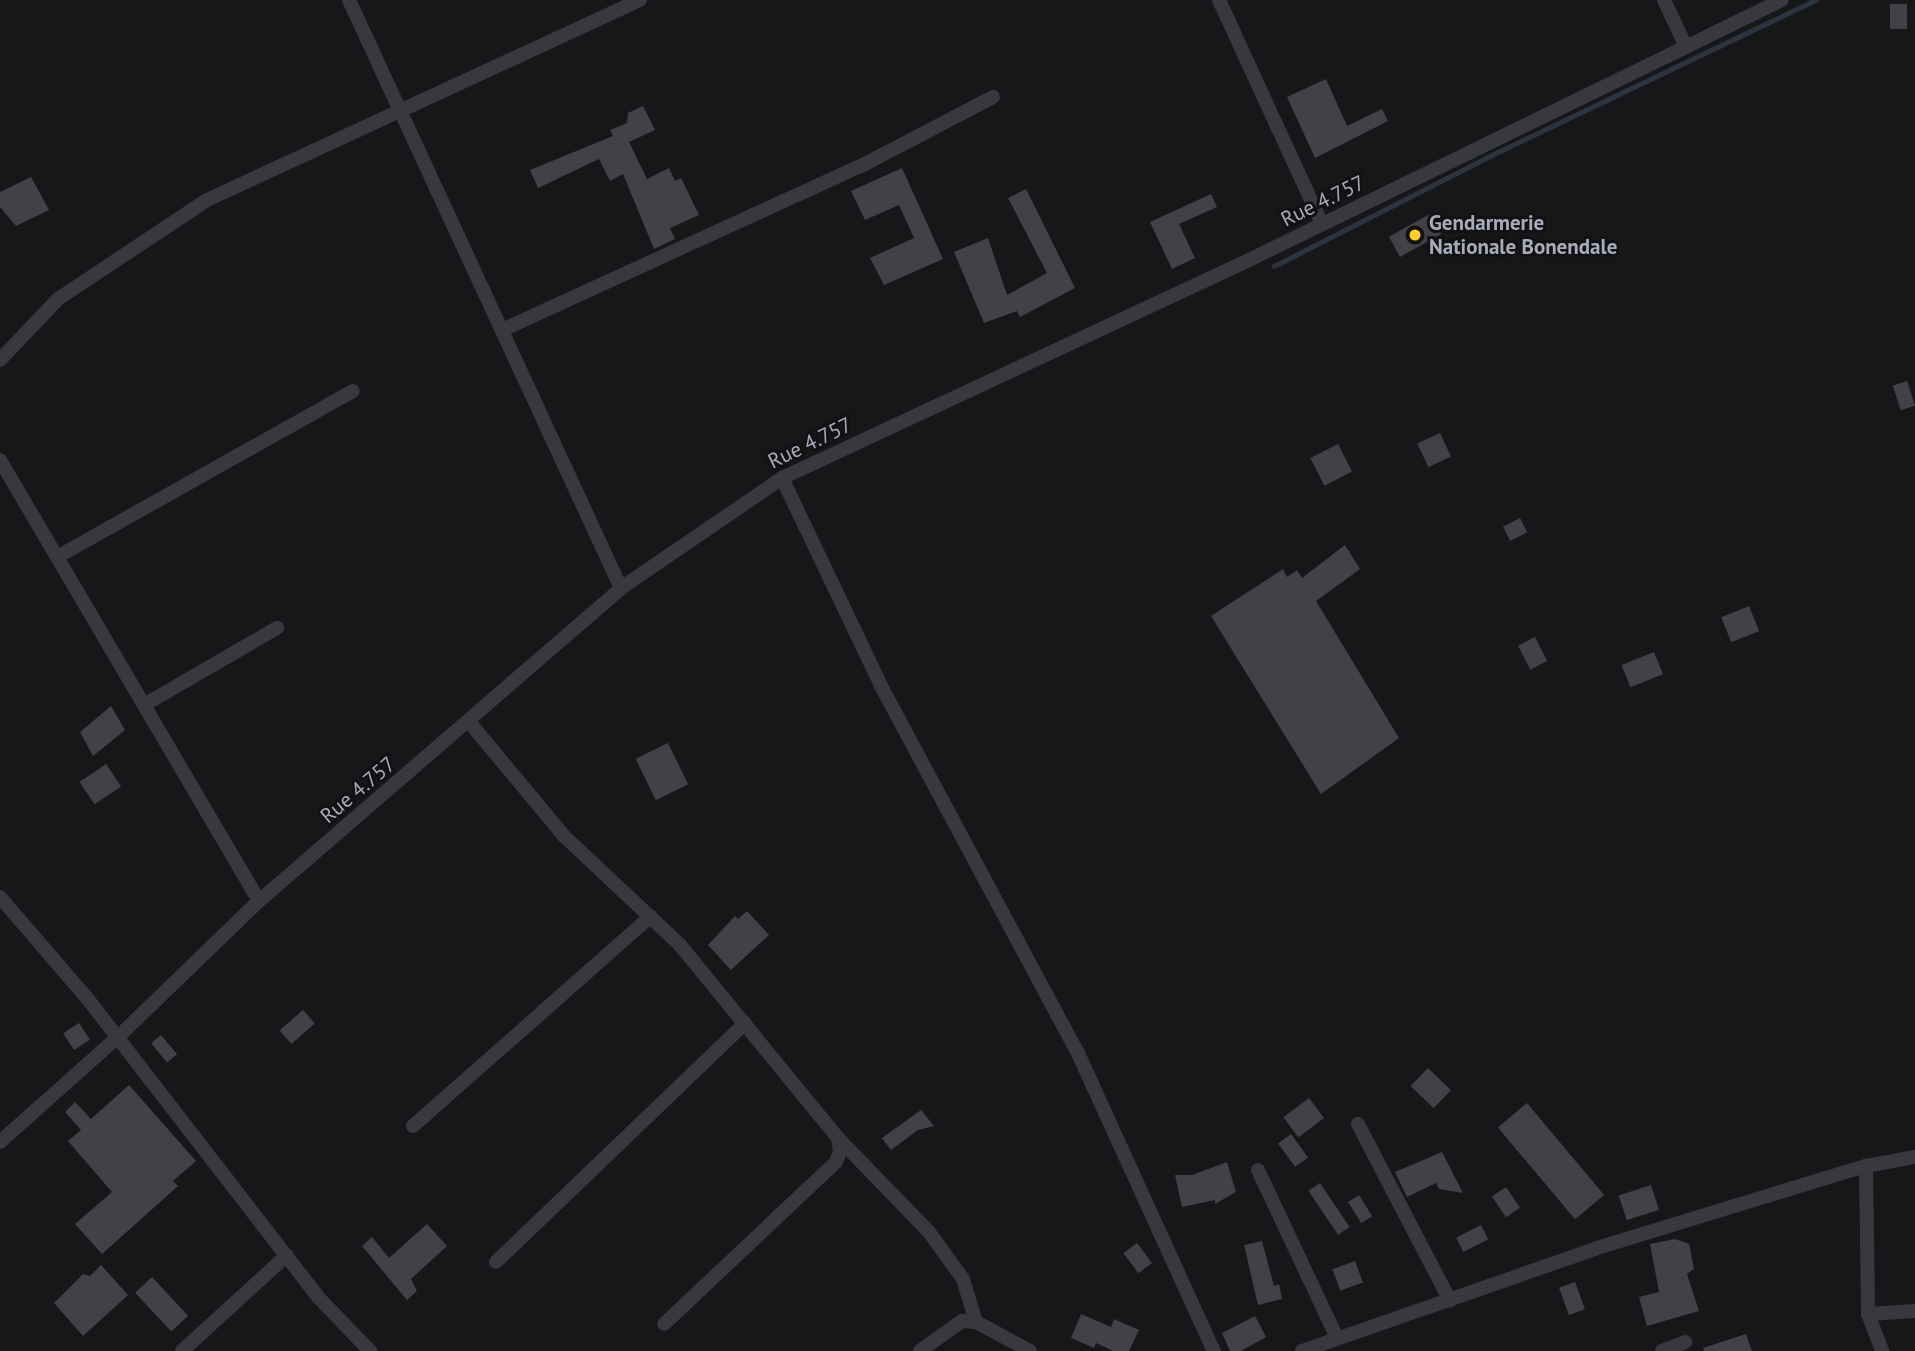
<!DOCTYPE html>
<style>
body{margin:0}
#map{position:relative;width:1915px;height:1351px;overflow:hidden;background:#17171a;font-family:"PT Sans",sans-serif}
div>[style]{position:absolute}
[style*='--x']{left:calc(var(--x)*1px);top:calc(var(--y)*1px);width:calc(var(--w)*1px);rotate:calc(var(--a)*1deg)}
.stream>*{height:5px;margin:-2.5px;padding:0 2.5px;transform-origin:2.5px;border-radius:2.5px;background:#2c343f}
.building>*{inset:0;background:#414147;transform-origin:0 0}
.minor>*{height:14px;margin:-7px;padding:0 7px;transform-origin:7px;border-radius:7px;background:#38383f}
.dots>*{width:19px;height:19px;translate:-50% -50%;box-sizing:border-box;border:4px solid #121215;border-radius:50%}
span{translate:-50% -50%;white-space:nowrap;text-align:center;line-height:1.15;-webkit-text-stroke:6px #121215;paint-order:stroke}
.street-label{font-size:21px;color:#a8acbb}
.poi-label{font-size:21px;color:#a8acbb;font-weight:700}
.left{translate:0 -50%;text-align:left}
</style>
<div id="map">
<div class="stream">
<i style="--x:1274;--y:266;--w:251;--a:-27"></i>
<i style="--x:1498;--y:152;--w:352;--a:-25.6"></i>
</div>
<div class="building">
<i style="left:1890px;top:4px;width:17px;height:25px"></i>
<i style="clip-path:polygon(1326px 79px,1347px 126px,1382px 109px,1388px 121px,1315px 158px,1287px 97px)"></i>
<i style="clip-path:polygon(643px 106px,655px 130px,629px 142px,647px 179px,669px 168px,675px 181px,681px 178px,699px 215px,670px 228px,675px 239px,654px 249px,623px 174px,610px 181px,599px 159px,538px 188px,530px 170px,613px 136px,610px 130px,627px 123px,628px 113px)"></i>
<i style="clip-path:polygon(902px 168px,943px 259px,884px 285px,870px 258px,914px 238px,899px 205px,865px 220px,851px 191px)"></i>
<i style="clip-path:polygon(31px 177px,49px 210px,16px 226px,0 207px,0 192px)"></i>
<i style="clip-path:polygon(1026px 189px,1075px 288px,1020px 317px,1017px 311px,984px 323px,954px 252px,988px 238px,1007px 295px,1047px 273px,1008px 198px)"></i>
<i style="clip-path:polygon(1211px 194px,1217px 207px,1179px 224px,1195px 258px,1172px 269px,1150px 222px)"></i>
<i style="left:1430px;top:214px;width:23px;height:47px;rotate:61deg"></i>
<i style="left:1907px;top:381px;width:26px;height:15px;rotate:72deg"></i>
<i style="left:1440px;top:433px;width:26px;height:25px;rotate:65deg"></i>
<i style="left:1338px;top:444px;width:31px;height:31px;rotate:63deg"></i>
<i style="left:1520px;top:518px;width:16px;height:19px;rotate:63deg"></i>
<i style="clip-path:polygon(1345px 545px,1360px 569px,1316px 601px,1399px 738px,1321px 794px,1211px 616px,1283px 569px,1287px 577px,1297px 570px,1302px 578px)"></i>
<i style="left:1749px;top:606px;width:27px;height:30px;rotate:68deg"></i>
<i style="left:1535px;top:637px;width:27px;height:19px;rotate:63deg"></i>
<i style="left:1654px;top:652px;width:24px;height:35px;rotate:68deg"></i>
<i style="clip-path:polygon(111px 706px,125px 730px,93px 756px,80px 732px)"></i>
<i style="left:668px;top:743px;width:46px;height:36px;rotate:64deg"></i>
<i style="left:106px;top:764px;width:27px;height:32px;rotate:56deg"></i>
<i style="clip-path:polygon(747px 911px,769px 935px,731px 970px,708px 945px,735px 916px,738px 919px)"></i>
<i style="left:303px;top:1010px;width:18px;height:31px;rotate:49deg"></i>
<i style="left:79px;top:1023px;width:20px;height:19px;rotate:57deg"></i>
<i style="left:161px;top:1035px;width:25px;height:13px;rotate:50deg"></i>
<i style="left:1428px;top:1068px;width:32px;height:25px;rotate:44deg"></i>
<i style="clip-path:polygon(129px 1085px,196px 1161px,173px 1181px,178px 1186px,102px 1254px,75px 1224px,112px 1192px,68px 1141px,81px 1130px,65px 1112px,75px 1102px,91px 1119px)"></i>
<i style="left:1309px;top:1098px;width:25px;height:32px;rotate:53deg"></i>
<i style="left:1527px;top:1103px;width:120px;height:38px;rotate:50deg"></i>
<i style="clip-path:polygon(921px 1110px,934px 1126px,918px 1130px,891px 1150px,882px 1138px)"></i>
<i style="left:1291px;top:1134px;width:29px;height:16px;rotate:54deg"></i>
<i style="clip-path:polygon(1442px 1152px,1463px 1193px,1439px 1189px,1436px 1183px,1407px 1197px,1395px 1172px)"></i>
<i style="clip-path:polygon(1227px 1162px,1236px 1192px,1215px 1204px,1215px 1200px,1182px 1207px,1175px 1175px,1192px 1175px)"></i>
<i style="left:1320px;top:1183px;width:53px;height:14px;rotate:56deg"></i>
<i style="left:1651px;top:1185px;width:26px;height:34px;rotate:72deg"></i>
<i style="left:1506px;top:1187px;width:25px;height:17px;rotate:56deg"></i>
<i style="left:1359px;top:1195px;width:25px;height:13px;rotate:58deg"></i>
<i style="clip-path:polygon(427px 1224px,447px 1246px,411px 1279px,417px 1291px,407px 1300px,362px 1246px,372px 1237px,389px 1258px)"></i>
<i style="left:1481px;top:1225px;width:16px;height:28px;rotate:63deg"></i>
<i style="clip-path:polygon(1675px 1239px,1689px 1244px,1694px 1269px,1687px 1274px,1699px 1311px,1647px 1326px,1639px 1297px,1659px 1292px,1650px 1244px)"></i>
<i style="clip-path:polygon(1262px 1241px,1274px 1286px,1279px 1284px,1282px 1299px,1258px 1305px,1244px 1245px)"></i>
<i style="left:1137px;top:1243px;width:25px;height:17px;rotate:53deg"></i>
<i style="left:1355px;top:1261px;width:23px;height:24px;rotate:70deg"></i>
<i style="clip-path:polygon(101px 1265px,128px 1295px,83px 1336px,54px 1303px,83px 1274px,90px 1276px)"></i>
<i style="left:152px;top:1277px;width:53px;height:23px;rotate:47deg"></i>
<i style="left:1575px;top:1282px;width:29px;height:17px;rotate:70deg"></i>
<i style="clip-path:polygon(1081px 1314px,1111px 1327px,1114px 1319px,1139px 1330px,1129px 1351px,1113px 1351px,1096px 1343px,1094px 1348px,1071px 1338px)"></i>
<i style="clip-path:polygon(1255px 1316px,1266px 1337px,1241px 1351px,1230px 1351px,1222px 1333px)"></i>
<i style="clip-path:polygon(1746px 1334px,1752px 1351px,1704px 1351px,1703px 1348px)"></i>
</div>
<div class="minor">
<i style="--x:349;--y:0;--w:648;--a:65.18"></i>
<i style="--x:1219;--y:0;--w:247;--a:65.3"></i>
<i style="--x:1664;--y:0;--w:52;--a:64.9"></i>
<i style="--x:502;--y:330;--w:395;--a:-24.6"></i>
<i style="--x:861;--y:166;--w:149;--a:-27.6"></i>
<i style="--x:0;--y:360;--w:84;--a:-46.4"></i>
<i style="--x:58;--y:299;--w:179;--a:-33.6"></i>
<i style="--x:207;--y:200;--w:477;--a:-24.8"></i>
<i style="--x:0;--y:460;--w:511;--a:59.57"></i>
<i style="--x:782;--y:478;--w:230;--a:64.5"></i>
<i style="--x:881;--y:686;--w:414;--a:61.8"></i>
<i style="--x:1077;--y:1051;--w:330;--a:65.5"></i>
<i style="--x:57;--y:557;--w:339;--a:-29.3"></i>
<i style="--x:144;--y:705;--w:154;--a:-30.1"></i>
<i style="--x:470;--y:723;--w:147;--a:50.2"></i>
<i style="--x:564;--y:836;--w:159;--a:43.2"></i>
<i style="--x:680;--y:945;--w:249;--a:50.7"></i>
<i style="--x:838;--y:1138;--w:13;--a:81"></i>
<i style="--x:840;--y:1151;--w:12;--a:110"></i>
<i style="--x:836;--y:1162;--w:236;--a:136.7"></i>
<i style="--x:0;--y:897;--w:133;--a:49.3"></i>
<i style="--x:87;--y:998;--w:379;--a:52.3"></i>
<i style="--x:319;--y:1298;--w:74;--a:46.1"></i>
<i style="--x:1358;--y:1124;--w:199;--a:62.5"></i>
<i style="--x:413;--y:1126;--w:317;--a:-41.4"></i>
<i style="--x:838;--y:1138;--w:131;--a:45.9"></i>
<i style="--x:929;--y:1232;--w:58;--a:54.1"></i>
<i style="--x:963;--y:1279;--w:45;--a:73.2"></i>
<i style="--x:0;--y:1142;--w:158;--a:-41.7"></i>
<i style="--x:118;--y:1037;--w:196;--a:-44"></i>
<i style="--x:259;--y:901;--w:479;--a:-40.8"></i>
<i style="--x:621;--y:588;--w:195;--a:-34.3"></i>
<i style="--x:782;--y:478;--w:513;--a:-25.02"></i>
<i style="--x:1247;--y:261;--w:595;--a:-26.01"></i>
<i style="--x:1866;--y:1166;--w:148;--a:89.2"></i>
<i style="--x:1868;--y:1314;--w:40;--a:69"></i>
<i style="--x:1258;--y:1170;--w:186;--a:64.8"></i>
<i style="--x:496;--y:1262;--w:345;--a:-43.8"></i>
<i style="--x:1868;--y:1314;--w:47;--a:-3.7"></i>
<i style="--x:182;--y:1351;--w:142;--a:-42.4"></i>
<i style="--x:920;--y:1351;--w:52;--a:-35.5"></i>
<i style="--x:962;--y:1321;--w:14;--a:4"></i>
<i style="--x:976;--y:1322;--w:61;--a:28.2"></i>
<i style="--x:1302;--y:1351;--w:312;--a:-19.2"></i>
<i style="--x:1597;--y:1248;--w:281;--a:-17"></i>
<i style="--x:1866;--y:1166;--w:50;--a:-10.4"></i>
<i style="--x:1662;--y:1351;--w:25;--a:-21"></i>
</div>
<div class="dots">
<i style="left:1415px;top:235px;background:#ffce2a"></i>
</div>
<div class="street-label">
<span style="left:1323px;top:201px;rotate:-26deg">Rue 4.757</span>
<span style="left:810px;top:443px;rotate:-26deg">Rue 4.757</span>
<span style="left:358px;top:790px;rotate:-40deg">Rue 4.757</span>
</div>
<div class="poi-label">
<span class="left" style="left:1429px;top:235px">Gendarmerie<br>Nationale Bonendale</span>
</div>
</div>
